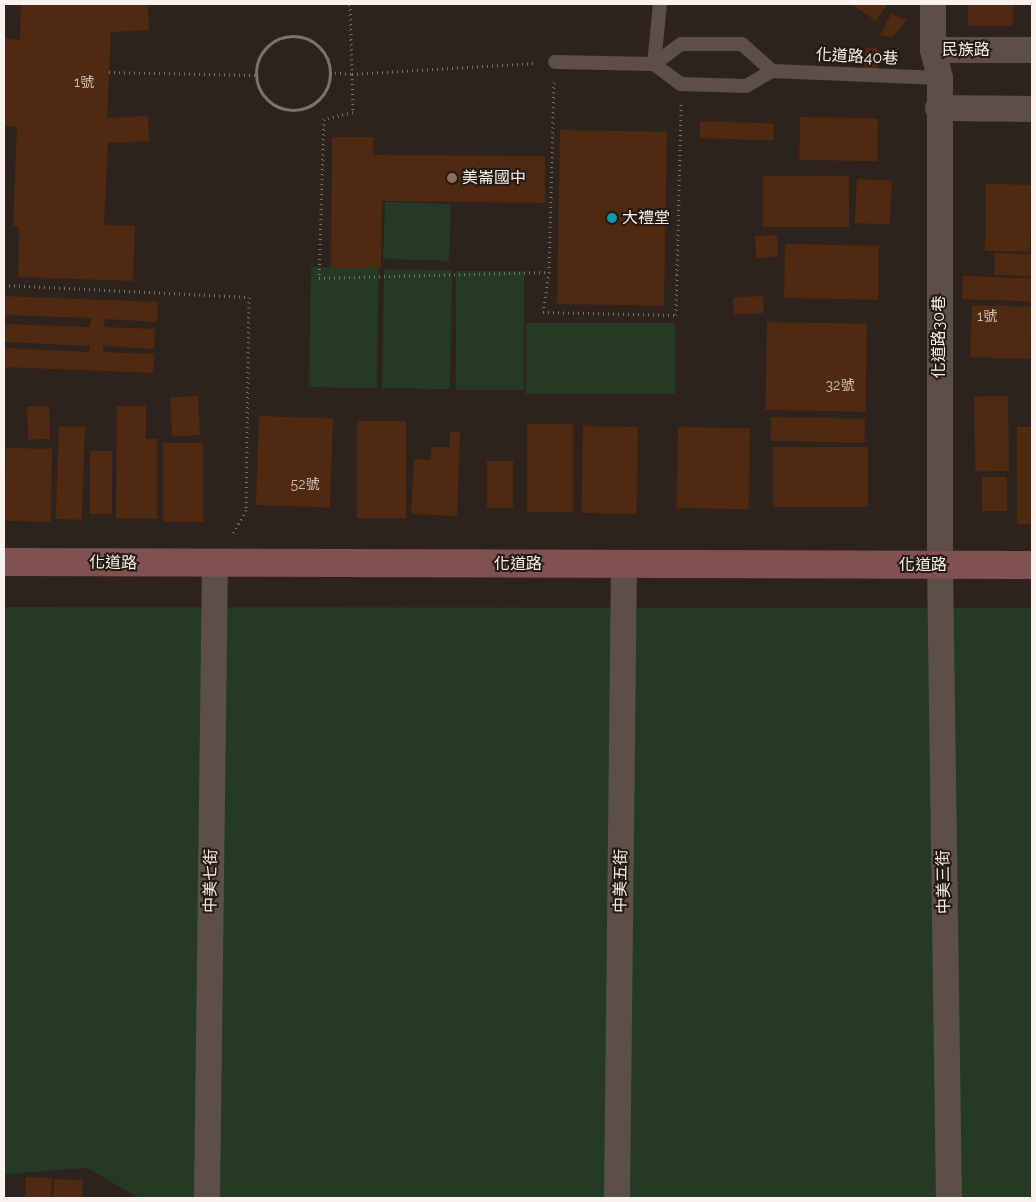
<!DOCTYPE html>
<meta charset="utf-8">
<style>
body{margin:0}
#map{position:relative;width:1036px;height:1202px;overflow:hidden;background:#2e221c;font-family:Raleway,"Noto Sans TC",sans-serif}
div>[style]{position:absolute}
[style*='--x']{left:calc(var(--x)*1px);top:calc(var(--y)*1px);width:calc(var(--w)*1px);rotate:calc(var(--a)*1deg)}
.green>*{inset:0;background:#253a25;transform-origin:0 0}
.building>*{inset:0;background:#4f2910;transform-origin:0 0}
.path>*{height:3px;margin-top:-1.5px;transform-origin:0;background:repeating-linear-gradient(90deg,#7d726d 0 1px,transparent 0 5px)}
.path>.ring{margin:-1.5px;padding:0;box-sizing:content-box;background:none;border:3px solid #7d726d;border-radius:50%}
.lane>*{height:14px;margin:-7px;padding:0 7px;transform-origin:7px;border-radius:7px;background:#5c4f48}
.street>*{height:26px;margin:-13px;padding:0 13px;transform-origin:13px;border-radius:13px;background:#5c4f48}
.secondary>*{height:28px;margin:-14px;padding:0 14px;transform-origin:14px;border-radius:14px;background:#7f5251}
.dots>*{width:14px;height:14px;translate:-50% -50%;box-sizing:border-box;border:2px solid #241913;border-radius:50%}
span{translate:-50% -50%;white-space:nowrap;text-align:center;line-height:1.15;-webkit-text-stroke:4px #241913;paint-order:stroke}
.number-label{font-size:14px;color:#cfc0b6}
.number-label span{-webkit-text-stroke-width:0}
.street-label{font-size:16px;color:#faf2ee}
.poi-label{font-size:16px;color:#faf2ee}
.left{translate:0 -50%;text-align:left}
.frame{position:absolute;inset:0;border:5px solid #faf2ee;pointer-events:none}
</style>
<div id="map">
<div class="green">
<i style="left:451px;top:204px;width:57px;height:66px;rotate:92deg"></i>
<i style="left:311px;top:267px;width:68px;height:120px;rotate:1deg"></i>
<i style="left:384px;top:269px;width:68px;height:119px;rotate:1deg"></i>
<i style="left:456px;top:271px;width:68px;height:119px"></i>
<i style="left:526px;top:323px;width:149px;height:71px"></i>
<i style="clip-path:polygon(4px 607px,1032px 608px,1032px 1198px,139px 1198px,87px 1168px,4px 1174px)"></i>
</div>
<div class="building">
<i style="clip-path:polygon(21px 4px,148px 5px,149px 30px,111px 32px,109px 72px,107px 118px,148px 116px,149px 141px,108px 143px,104px 225px,135px 226px,133px 281px,18px 277px,19px 227px,13px 226px,17px 127px,4px 125px,4px 38px,20px 40px)"></i>
<i style="clip-path:polygon(851px 4px,888px 4px,876px 21px)"></i>
<i style="left:968px;top:4px;width:45px;height:22px"></i>
<i style="clip-path:polygon(891px 14px,907px 20px,893px 37px,880px 35px)"></i>
<i style="left:865px;top:48px;width:12px;height:21px"></i>
<i style="left:800px;top:117px;width:78px;height:43px;rotate:1deg"></i>
<i style="left:700px;top:121px;width:74px;height:17px;rotate:2deg"></i>
<i style="left:560px;top:130px;width:107px;height:174px;rotate:1deg"></i>
<i style="clip-path:polygon(332px 137px,373px 137px,373px 155px,545px 156px,545px 203px,382px 201px,381px 268px,331px 268px)"></i>
<i style="left:849px;top:176px;width:51px;height:86px;rotate:90deg"></i>
<i style="left:857px;top:179px;width:35px;height:44px;rotate:3deg"></i>
<i style="left:986px;top:184px;width:45px;height:67px;rotate:1deg"></i>
<i style="left:777px;top:235px;width:22px;height:22px;rotate:87deg"></i>
<i style="left:785px;top:244px;width:94px;height:54px;rotate:1deg"></i>
<i style="left:995px;top:253px;width:37px;height:22px;rotate:2deg"></i>
<i style="left:963px;top:276px;width:69px;height:23px;rotate:2deg"></i>
<i style="clip-path:polygon(4px 296px,158px 302px,157px 322px,105px 319px,104px 327px,155px 329px,154px 349px,103px 346px,103px 352px,154px 354px,153px 373px,4px 367px,4px 348px,89px 352px,90px 346px,4px 342px,4px 324px,90px 327px,91px 318px,4px 315px)"></i>
<i style="left:763px;top:296px;width:17px;height:30px;rotate:87deg"></i>
<i style="left:972px;top:305px;width:60px;height:52px;rotate:2deg"></i>
<i style="left:767px;top:322px;width:100px;height:88px;rotate:1deg"></i>
<i style="left:198px;top:396px;width:39px;height:28px;rotate:87deg"></i>
<i style="left:1008px;top:396px;width:75px;height:34px;rotate:89deg"></i>
<i style="left:49px;top:406px;width:33px;height:22px;rotate:88deg"></i>
<i style="clip-path:polygon(117px 406px,146px 406px,146px 439px,157px 439px,157px 519px,116px 518px)"></i>
<i style="left:259px;top:416px;width:74px;height:89px;rotate:2deg"></i>
<i style="left:771px;top:417px;width:94px;height:24px;rotate:1deg"></i>
<i style="left:357px;top:421px;width:49px;height:97px"></i>
<i style="left:527px;top:424px;width:46px;height:88px"></i>
<i style="left:59px;top:426px;width:26px;height:93px;rotate:2deg"></i>
<i style="left:583px;top:426px;width:55px;height:87px;rotate:1deg"></i>
<i style="left:678px;top:427px;width:72px;height:81px;rotate:1deg"></i>
<i style="left:1017px;top:427px;width:15px;height:97px"></i>
<i style="clip-path:polygon(450px 432px,460px 432px,457px 516px,411px 514px,414px 459px,431px 460px,431px 447px,450px 447px)"></i>
<i style="left:163px;top:443px;width:40px;height:79px"></i>
<i style="left:773px;top:447px;width:95px;height:60px"></i>
<i style="left:6px;top:448px;width:46px;height:73px;rotate:1deg"></i>
<i style="left:90px;top:451px;width:22px;height:63px"></i>
<i style="left:487px;top:461px;width:26px;height:47px"></i>
<i style="left:982px;top:477px;width:25px;height:34px"></i>
<i style="left:26px;top:1177px;width:26px;height:21px;rotate:2deg"></i>
<i style="left:54px;top:1179px;width:29px;height:19px;rotate:2deg"></i>
</div>
<div class="path">
<i style="--x:350;--y:4;--w:108;--a:88.4"></i>
<i style="--x:353;--y:112;--w:30;--a:166"></i>
<i style="--x:324;--y:119;--w:159;--a:91.8"></i>
<i style="--x:319;--y:278;--w:230;--a:-1.5"></i>
<i class="ring" style="left:256px;top:36px;width:71px;height:71px"></i>
<i style="--x:109;--y:72;--w:147;--a:1.2"></i>
<i style="--x:330;--y:72;--w:22;--a:5"></i>
<i style="--x:352;--y:74;--w:184;--a:-3.4"></i>
<i style="--x:554;--y:82;--w:190;--a:91.5"></i>
<i style="--x:549;--y:272;--w:40;--a:98.5"></i>
<i style="--x:543;--y:312;--w:133;--a:1.3"></i>
<i style="--x:676;--y:315;--w:211;--a:-88.6"></i>
<i style="--x:4;--y:285;--w:245;--a:2.8"></i>
<i style="--x:249;--y:297;--w:213;--a:90.8"></i>
<i style="--x:246;--y:510;--w:29;--a:119"></i>
</div>
<div class="lane">
<i style="--x:555;--y:62;--w:99;--a:1.2"></i>
<i style="--x:654;--y:64;--w:60;--a:-84.3"></i>
<i style="--x:772;--y:71;--w:40;--a:-138"></i>
<i style="--x:742;--y:44;--w:61;--a:180"></i>
<i style="--x:681;--y:44;--w:34;--a:143"></i>
<i style="--x:654;--y:64;--w:34;--a:37"></i>
<i style="--x:681;--y:84;--w:65;--a:1.8"></i>
<i style="--x:746;--y:86;--w:30;--a:-30"></i>
<i style="--x:772;--y:71;--w:168;--a:2.4"></i>
</div>
<div class="street">
<i style="--x:933;--y:4;--w:46;--a:90"></i>
<i style="--x:933;--y:50;--w:29;--a:76"></i>
<i style="--x:940;--y:78;--w:487;--a:90"></i>
<i style="--x:940;--y:565;--w:633;--a:89.19"></i>
<i style="--x:933;--y:50;--w:99;--a:0"></i>
<i style="--x:938;--y:108;--w:94;--a:0.6"></i>
<i style="--x:207;--y:1198;--w:634;--a:-89.28"></i>
<i style="--x:617;--y:1198;--w:634;--a:-89.37"></i>
</div>
<div class="secondary">
<i style="--x:4;--y:562;--w:1028;--a:0.17"></i>
</div>
<div class="dots">
<i style="left:452px;top:178px;background:#8d6e63"></i>
<i style="left:612px;top:218px;background:#0f9aa8"></i>
</div>
<div class="number-label">
<span style="left:84px;top:82px">1號</span>
<span style="left:987px;top:316px">1號</span>
<span style="left:840px;top:385px">32號</span>
<span style="left:305px;top:484px">52號</span>
</div>
<div class="street-label">
<span style="left:966px;top:50px">民族路</span>
<span style="left:857px;top:57px;rotate:3deg">化道路40巷</span>
<span style="left:939px;top:337px;rotate:-90deg">化道路30巷</span>
<span style="left:113px;top:563px;rotate:1deg">化道路</span>
<span style="left:518px;top:564px">化道路</span>
<span style="left:923px;top:565px">化道路</span>
<span style="left:211px;top:881px;rotate:-89deg">中美七街</span>
<span style="left:621px;top:881px;rotate:-89deg">中美五街</span>
<span style="left:944px;top:882px;rotate:-91deg">中美三街</span>
</div>
<div class="poi-label">
<span class="left" style="left:462px;top:178px">美崙國中</span>
<span class="left" style="left:622px;top:218px">大禮堂</span>
</div>
<div class="frame"></div>
</div>
